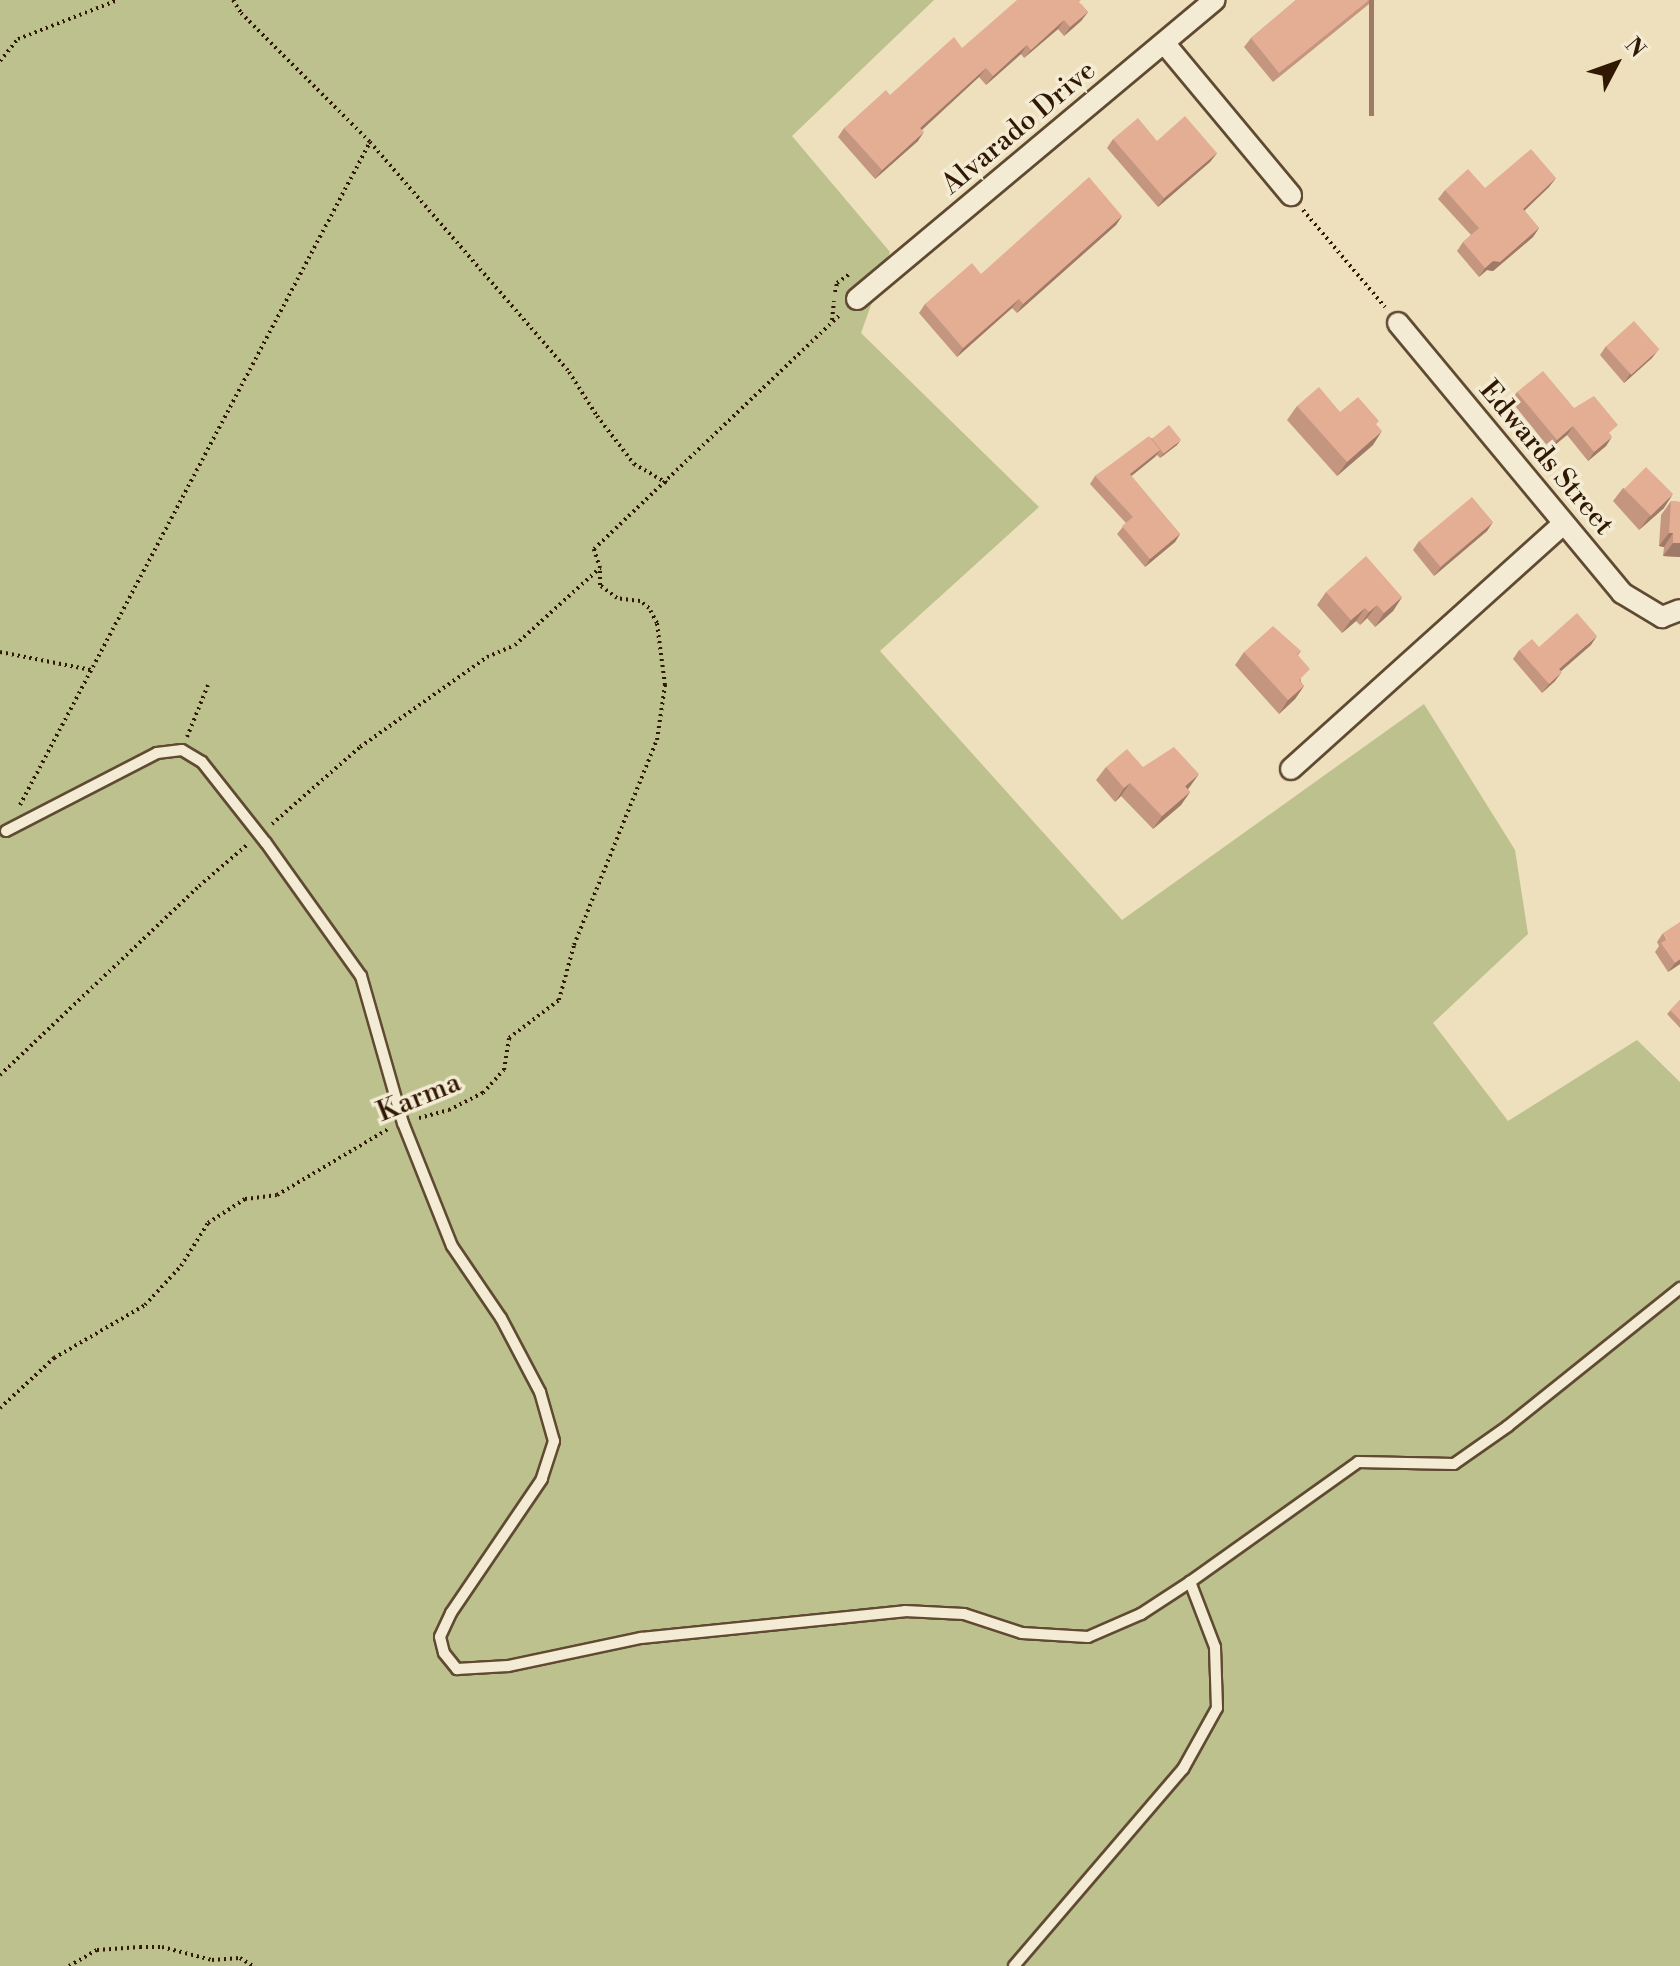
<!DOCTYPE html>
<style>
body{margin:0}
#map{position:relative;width:1680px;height:1966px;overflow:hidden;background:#eee0bd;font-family:"Libre Bodoni",serif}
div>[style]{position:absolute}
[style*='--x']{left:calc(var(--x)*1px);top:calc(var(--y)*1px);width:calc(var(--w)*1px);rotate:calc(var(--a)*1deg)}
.green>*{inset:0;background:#bcc18e}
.path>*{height:4px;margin-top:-2px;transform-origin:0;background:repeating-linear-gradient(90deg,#301803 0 2px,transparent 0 6px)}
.roads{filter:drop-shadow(2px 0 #604a32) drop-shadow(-2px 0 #604a32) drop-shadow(0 2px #604a32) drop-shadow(0 -2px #604a32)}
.lane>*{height:10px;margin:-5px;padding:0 5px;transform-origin:5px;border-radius:5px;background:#f4ebd4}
.street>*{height:20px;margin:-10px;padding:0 10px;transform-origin:10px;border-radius:10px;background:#f4ebd4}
.wall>*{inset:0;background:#c4967f}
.shaded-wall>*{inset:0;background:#a07a68;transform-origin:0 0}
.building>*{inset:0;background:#e4ae94;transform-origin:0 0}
span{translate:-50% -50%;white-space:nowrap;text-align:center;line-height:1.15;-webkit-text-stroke:7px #f4ebd4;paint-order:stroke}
.street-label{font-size:28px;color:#301803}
.north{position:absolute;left:1576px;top:24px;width:80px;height:80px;-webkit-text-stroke:6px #f4ebd4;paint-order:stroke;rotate:49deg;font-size:22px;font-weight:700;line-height:32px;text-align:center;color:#301803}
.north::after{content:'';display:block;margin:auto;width:28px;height:36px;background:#301803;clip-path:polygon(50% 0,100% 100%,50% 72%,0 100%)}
</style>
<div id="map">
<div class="green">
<i style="clip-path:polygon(0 0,934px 0,792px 136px,890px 252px,861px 333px,1039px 507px,880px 651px,1122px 920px,1424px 704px,1515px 850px,1528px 934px,1433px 1023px,1508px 1121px,1637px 1040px,1680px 1082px,1680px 1966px,0 1966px)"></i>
</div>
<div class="path">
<i style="--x:233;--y:0;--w:15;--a:58"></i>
<i style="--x:241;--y:13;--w:182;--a:45"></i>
<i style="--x:370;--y:142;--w:304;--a:49.1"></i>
<i style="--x:569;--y:372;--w:52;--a:57.5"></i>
<i style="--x:597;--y:416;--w:61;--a:52.4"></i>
<i style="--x:634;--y:464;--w:38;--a:30"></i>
<i style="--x:0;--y:61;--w:28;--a:-51"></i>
<i style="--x:18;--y:39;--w:107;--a:-21.3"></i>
<i style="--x:1303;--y:210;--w:127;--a:49.8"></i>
<i style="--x:835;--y:292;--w:9;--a:-77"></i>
<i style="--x:837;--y:283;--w:17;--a:-36"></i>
<i style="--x:832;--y:320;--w:19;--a:-84"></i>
<i style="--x:0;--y:652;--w:93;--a:11.2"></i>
<i style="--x:187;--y:737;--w:56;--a:-68"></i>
<i style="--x:20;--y:805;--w:750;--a:-62.17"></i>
<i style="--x:272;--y:824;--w:117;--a:-41.2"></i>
<i style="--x:360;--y:747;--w:156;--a:-35.3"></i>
<i style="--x:487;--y:657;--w:30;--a:-23"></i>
<i style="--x:515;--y:645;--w:115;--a:-42.2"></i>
<i style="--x:0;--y:1075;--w:274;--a:-43.5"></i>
<i style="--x:199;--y:886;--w:63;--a:-40.5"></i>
<i style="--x:419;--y:1118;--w:31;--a:-15"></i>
<i style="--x:449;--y:1110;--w:38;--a:-27"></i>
<i style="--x:483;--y:1093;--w:31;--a:-48"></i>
<i style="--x:504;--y:1070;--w:32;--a:-81"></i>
<i style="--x:509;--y:1038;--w:63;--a:-37.2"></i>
<i style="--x:559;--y:1000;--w:57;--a:-74.7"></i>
<i style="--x:574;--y:945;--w:221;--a:-68"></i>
<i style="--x:657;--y:740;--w:56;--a:-81.7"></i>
<i style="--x:665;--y:685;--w:63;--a:-97.4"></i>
<i style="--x:657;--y:623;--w:17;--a:-118"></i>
<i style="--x:649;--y:608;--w:11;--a:-142"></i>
<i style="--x:640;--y:601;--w:23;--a:-173"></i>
<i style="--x:617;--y:598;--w:21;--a:-143"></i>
<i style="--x:600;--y:585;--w:17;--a:-90"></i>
<i style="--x:600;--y:568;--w:20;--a:-108"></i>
<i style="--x:594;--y:549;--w:341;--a:-43.6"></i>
<i style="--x:0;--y:1408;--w:74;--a:-42.8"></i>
<i style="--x:54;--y:1358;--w:105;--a:-30.2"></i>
<i style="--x:145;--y:1305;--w:53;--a:-47.3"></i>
<i style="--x:181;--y:1266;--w:51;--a:-57.9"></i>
<i style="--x:208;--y:1223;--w:44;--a:-33"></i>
<i style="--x:245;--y:1199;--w:32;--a:-7"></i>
<i style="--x:277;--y:1195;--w:129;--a:-30.7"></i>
<i style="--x:69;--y:1966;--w:32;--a:-30"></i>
<i style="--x:97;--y:1950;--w:43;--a:-4"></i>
<i style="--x:140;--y:1947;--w:22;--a:0"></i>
<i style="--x:162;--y:1947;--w:52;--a:14.6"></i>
<i style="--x:212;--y:1960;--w:28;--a:-4"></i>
<i style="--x:240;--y:1958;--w:15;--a:32"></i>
</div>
<div class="roads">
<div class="lane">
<i style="--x:6;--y:831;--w:170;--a:-27.3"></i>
<i style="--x:157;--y:753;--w:25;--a:-7"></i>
<i style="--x:182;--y:750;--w:23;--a:31"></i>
<i style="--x:202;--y:762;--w:103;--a:51.7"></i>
<i style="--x:266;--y:843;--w:163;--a:54.5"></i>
<i style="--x:361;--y:976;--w:153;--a:74.1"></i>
<i style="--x:403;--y:1123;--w:132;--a:68.3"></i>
<i style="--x:452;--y:1246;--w:87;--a:55.8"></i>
<i style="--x:501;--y:1318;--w:84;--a:62.2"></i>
<i style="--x:540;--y:1392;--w:51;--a:74.1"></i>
<i style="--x:554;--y:1441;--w:40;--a:108"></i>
<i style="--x:542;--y:1479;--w:162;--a:124.2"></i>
<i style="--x:451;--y:1613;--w:26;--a:115"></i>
<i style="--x:440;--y:1637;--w:16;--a:76"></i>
<i style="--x:444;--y:1653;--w:21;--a:51"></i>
<i style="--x:457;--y:1669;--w:51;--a:-3.4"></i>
<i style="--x:508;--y:1666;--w:136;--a:-11.9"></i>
<i style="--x:641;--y:1638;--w:265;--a:-5.8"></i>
<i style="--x:905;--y:1611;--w:59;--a:2.9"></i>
<i style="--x:964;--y:1614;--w:61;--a:18.1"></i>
<i style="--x:1022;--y:1633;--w:66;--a:3.5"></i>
<i style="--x:1088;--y:1637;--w:58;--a:-23.5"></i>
<i style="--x:1141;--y:1614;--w:59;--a:-33.1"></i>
<i style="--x:1190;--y:1582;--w:206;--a:-35.5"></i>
<i style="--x:1358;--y:1462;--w:96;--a:1.2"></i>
<i style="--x:1454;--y:1464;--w:66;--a:-35.1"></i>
<i style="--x:1508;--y:1426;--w:221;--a:-38.7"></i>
<i style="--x:1014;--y:1966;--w:260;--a:-49.4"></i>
<i style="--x:1183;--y:1769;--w:70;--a:-60.9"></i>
<i style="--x:1217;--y:1708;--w:61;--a:-91.9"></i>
<i style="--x:1215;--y:1647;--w:70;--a:-111"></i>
</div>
<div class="street">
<i style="--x:1165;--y:44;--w:197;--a:50.2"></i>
<i style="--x:857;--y:299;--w:466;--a:-39.9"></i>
<i style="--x:1398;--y:323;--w:351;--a:50.3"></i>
<i style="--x:1622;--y:593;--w:47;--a:31"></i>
<i style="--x:1662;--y:617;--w:19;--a:-21"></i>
<i style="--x:1291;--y:769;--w:367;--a:-42"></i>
</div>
</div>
<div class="wall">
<i style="clip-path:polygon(1296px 0,1374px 0,1273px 82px,1244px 47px,1251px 38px)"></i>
<i style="clip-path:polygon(1081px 4px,1088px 12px,1081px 21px,1064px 36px,1058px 29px,1024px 58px,1021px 54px,986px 85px,979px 77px,922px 130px,918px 141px,875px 179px,838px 137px,844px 128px,962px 48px)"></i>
<i style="clip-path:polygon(1113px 139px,1157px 141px,1217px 153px,1210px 162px,1158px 207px,1107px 148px)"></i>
<i style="clip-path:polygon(1556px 178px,1549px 187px,1524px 210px,1539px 228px,1533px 237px,1493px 271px,1487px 270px,1479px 277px,1457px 251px,1463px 242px,1471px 235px,1438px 199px,1445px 190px,1485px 188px)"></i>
<i style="clip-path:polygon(1122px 216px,1116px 225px,1017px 313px,1012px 308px,957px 357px,919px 313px,925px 304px,981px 274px)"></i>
<i style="clip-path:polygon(1606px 346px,1652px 358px,1624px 383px,1600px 355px)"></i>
<i style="clip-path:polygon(1517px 392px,1574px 408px,1611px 435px,1606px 446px,1588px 461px,1567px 435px,1550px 449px,1511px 401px)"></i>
<i style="clip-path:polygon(1297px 406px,1376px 425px,1373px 445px,1337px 476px,1287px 420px)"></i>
<i style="clip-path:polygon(1151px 438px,1177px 445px,1160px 458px,1157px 455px,1131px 476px,1180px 534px,1175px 542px,1145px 567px,1117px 534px,1126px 523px,1090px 484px,1095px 476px)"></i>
<i style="clip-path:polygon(1623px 488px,1664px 508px,1639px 530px,1613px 501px)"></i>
<i style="clip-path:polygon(1671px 501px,1680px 502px,1680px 557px,1663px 556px,1664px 547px,1659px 546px,1661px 515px)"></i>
<i style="clip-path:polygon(1493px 522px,1487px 531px,1434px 576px,1413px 550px,1419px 541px)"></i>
<i style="clip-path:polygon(1326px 592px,1402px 597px,1393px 611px,1375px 627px,1367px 618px,1360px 625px,1356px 621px,1342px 633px,1317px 605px)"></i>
<i style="clip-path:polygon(1591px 645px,1561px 671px,1555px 681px,1542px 693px,1513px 659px,1519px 650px)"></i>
<i style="clip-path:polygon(1301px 651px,1298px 655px,1301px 682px,1304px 686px,1295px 699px,1279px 714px,1235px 665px,1244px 652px)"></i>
<i style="clip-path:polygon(1106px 767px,1143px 767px,1188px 789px,1190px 792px,1181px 805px,1153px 829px,1121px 796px,1115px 802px,1096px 780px)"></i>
<i style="clip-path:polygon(1663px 933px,1680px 964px,1668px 972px,1655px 952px,1659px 946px,1657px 942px)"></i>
<i style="clip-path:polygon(1680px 1000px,1680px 1028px,1667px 1014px)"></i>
</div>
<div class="shaded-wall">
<i style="left:1369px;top:0;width:5px;height:116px"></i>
<i style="clip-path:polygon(1088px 12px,1081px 21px,1064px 36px,1070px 27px)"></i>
<i style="clip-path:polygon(1064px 20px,1058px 29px,1024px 58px,1031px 50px)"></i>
<i style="clip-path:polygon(1027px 45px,1021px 54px,986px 85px,993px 76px)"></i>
<i style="clip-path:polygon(986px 68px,979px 77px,914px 137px,920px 128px)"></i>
<i style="clip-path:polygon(924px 132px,918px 141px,875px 179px,882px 170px)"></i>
<i style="clip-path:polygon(1217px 153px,1210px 162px,1158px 207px,1164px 198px)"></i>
<i style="clip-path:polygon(1556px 178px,1549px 187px,1517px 218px,1523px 209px)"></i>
<i style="clip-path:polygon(1122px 216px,1116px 225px,1017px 313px,1023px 304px)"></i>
<i style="clip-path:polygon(1539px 228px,1533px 237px,1493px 271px,1487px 270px,1479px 277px,1485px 268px,1493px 261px)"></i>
<i style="clip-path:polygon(1019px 299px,1012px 308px,957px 357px,963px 348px)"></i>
<i style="clip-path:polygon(1659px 349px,1652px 358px,1624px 383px,1630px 374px)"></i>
<i style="clip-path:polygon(1573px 426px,1567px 435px,1550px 449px,1557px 440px)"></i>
<i style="clip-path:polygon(1382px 431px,1373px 445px,1337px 476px,1347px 462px)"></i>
<i style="clip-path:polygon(1612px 437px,1606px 446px,1588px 461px,1594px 452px)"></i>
<i style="clip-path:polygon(1181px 440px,1177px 445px,1160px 458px,1163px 454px)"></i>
<i style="clip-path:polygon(1160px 450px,1155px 457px,1124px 482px,1130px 474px)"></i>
<i style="clip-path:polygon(1673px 494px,1664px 508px,1639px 530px,1649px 517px)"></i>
<i style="clip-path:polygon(1493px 522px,1487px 531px,1434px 576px,1441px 567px)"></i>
<i style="clip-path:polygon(1669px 533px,1673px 533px,1664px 547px,1659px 546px)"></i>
<i style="clip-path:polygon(1180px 534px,1175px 542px,1145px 567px,1150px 559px)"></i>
<i style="clip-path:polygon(1673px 543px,1680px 543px,1680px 557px,1663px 556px)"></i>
<i style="clip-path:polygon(1402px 597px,1393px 611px,1375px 627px,1384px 613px)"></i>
<i style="clip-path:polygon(1377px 605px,1367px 618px,1360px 625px,1369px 612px)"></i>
<i style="clip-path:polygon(1365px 608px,1356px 621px,1342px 633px,1351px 620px)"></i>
<i style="clip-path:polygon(1597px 636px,1591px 645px,1553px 678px,1559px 669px)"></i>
<i style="clip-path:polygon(1562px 672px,1555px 681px,1542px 693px,1549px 684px)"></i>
<i style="clip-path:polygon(1304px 686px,1295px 699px,1279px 714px,1288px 700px)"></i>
<i style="clip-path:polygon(1199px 774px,1189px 788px,1176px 800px,1185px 786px)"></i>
<i style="clip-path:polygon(1130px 783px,1121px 796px,1115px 802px,1124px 788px)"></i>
<i style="clip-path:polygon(1190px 792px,1181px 805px,1153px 829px,1162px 816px)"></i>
<i style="clip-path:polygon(1680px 959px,1680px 964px,1668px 972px,1675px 963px)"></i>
</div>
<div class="building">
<i style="clip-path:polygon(1017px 0,1081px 0,1079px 2px,1088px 12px,1070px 27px,1064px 20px,1031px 50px,1027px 45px,993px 76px,986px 68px,920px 128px,924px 132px,882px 170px,844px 128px,886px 90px,890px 95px,954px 37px,962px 48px)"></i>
<i style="clip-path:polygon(1296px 0,1369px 0,1279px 73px,1251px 38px)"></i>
<i style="clip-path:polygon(1185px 116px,1217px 153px,1164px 198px,1113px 139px,1138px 118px,1157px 141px)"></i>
<i style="clip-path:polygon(1531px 149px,1556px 178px,1523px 209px,1539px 228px,1500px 262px,1493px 261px,1485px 268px,1463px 242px,1479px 228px,1445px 190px,1468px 169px,1485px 188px)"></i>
<i style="clip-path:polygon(1089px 177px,1122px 216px,1023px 304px,1019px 299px,963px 348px,925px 304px,972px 263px,981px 274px)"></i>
<i style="left:1634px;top:321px;width:38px;height:38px;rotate:48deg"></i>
<i style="clip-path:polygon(1543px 371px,1574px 408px,1594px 396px,1618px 425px,1609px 433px,1612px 437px,1594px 452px,1573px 426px,1557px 440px,1517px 392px)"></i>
<i style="clip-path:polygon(1319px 387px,1340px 412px,1358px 397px,1379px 421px,1376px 424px,1382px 431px,1347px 462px,1297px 406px)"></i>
<i style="left:1169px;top:425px;width:19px;height:22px;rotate:51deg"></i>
<i style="clip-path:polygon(1149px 436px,1160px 450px,1130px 474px,1180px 534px,1150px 559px,1122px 526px,1133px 517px,1095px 476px)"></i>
<i style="left:1646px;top:467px;width:38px;height:31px;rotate:45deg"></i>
<i style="left:1472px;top:497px;width:33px;height:69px;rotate:50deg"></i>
<i style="clip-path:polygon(1671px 501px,1680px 502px,1680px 543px,1673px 543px,1673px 533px,1669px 533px)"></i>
<i style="clip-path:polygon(1366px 556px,1402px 597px,1384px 613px,1377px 605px,1369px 612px,1365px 608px,1351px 620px,1326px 592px)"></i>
<i style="clip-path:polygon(1577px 613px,1597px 636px,1559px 669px,1562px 672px,1549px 684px,1519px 650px,1532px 639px,1539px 647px)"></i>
<i style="clip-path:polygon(1273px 626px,1301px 651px,1297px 654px,1310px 669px,1299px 680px,1304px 686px,1288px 700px,1244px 652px)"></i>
<i style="clip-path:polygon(1174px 747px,1199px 774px,1185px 786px,1190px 792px,1162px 816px,1130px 783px,1124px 788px,1106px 767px,1127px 749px,1143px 767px)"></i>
<i style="clip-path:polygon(1680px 922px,1680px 959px,1675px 963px,1661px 943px,1667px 939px,1663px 933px)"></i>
<i style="clip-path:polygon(1680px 1000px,1680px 1020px,1670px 1010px)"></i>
</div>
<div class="street-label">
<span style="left:1019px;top:128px;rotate:-40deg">Alvarado Drive</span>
<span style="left:1546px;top:458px;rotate:50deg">Edwards Street</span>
<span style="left:419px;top:1098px;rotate:-22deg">Karma</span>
</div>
<div class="north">N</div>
</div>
